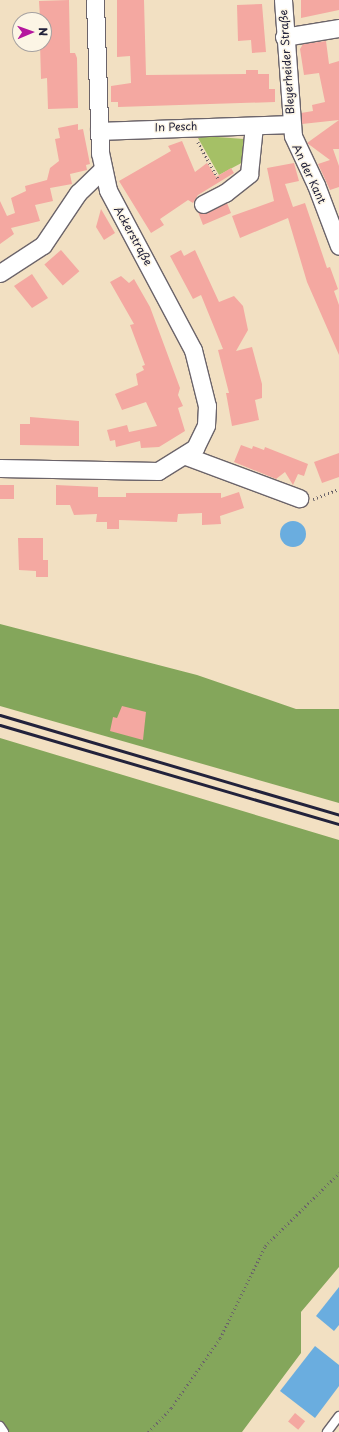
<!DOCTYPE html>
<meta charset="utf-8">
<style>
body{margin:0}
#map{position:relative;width:339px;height:1432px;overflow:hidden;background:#f2e0c2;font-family:"Playpen Sans",sans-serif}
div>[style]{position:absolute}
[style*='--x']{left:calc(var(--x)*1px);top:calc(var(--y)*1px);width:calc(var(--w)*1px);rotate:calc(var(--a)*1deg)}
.green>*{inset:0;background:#a5c066}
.forest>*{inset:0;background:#84a65b}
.water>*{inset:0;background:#6aaddf}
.round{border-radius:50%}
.building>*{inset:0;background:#f4a8a1;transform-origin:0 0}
.path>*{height:2.5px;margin-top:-1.25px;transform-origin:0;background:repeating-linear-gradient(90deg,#6b646a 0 1px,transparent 0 4px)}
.roads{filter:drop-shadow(1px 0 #6b646a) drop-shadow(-1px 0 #6b646a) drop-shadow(0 1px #6b646a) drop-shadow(0 -1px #6b646a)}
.lane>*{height:8px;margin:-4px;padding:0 4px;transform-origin:4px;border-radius:4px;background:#fff}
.street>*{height:17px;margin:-8.5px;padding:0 8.5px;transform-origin:8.5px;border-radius:8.5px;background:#fff}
.rail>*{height:3px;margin:-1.5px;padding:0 1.5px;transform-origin:1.5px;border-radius:1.5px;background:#22223b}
span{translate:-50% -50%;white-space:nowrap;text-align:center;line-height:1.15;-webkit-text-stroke:3px #fcf5e5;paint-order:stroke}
.street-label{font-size:11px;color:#22223b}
.north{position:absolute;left:12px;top:12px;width:40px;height:40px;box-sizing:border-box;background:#fcf5e5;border:1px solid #a5a1a1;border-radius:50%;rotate:88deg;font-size:11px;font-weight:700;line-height:16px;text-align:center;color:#22223b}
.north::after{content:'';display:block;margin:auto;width:14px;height:18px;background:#b5179e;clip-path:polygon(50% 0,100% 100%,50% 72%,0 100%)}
</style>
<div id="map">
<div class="green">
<i style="clip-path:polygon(204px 136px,244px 139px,248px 142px,247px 160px,219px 175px,198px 138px)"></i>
</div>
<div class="forest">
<i style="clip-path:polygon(0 624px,197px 675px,296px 709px,339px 709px,339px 803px,0 706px)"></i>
<i style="clip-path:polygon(0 738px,339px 840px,339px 1267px,301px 1312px,301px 1353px,242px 1432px,0 1432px)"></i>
</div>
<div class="water">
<i class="round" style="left:280px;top:521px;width:26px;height:26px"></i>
<i style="clip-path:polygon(339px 1287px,339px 1325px,334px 1331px,316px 1316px)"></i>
<i style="clip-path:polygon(315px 1346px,339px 1365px,339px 1386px,315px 1418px,280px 1391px)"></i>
</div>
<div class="building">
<i style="clip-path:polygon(69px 0,70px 53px,75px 53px,77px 58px,78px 108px,48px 109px,47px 78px,41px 79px,40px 44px,44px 44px,44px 20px,40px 17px,39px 1px)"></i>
<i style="clip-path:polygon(117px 0,144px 0,146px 75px,246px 74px,246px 70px,258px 70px,258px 74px,269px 74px,269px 89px,275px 89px,275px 102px,118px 107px,118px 102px,111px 102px,111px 86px,131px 83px,130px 56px,117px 57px)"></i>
<i style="clip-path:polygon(301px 0,339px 0,339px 10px,301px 18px)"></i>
<i style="clip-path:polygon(262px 4px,266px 52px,252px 53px,251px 40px,238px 41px,237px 5px)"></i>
<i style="clip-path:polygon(326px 41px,329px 64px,339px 61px,339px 120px,302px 124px,301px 113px,313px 111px,312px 105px,325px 102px,319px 73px,304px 75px,300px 49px,303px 44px)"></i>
<i style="clip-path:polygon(339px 120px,339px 149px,333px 149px,339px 166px,339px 187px,330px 190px,318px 164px,330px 160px,307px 143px)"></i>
<i style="clip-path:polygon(78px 124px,78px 130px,83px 129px,90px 164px,86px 165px,87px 170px,70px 174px,72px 184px,50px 188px,53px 201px,35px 205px,40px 221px,11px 228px,14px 234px,0 244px,0 201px,7px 216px,15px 213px,11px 198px,26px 191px,25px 186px,47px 180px,50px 168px,59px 161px,55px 139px,60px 138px,58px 128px)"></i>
<i style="clip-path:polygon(182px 141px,195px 172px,207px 163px,216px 177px,231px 168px,234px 173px,198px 195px,193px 203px,188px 200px,160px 219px,164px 225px,151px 233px,119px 181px,171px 151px,168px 146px)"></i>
<i style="clip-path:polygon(294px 163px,299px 181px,285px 184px,293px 207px,305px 203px,327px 268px,330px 267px,338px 289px,334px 291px,339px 305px,339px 355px,307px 282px,288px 218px,240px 238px,232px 216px,274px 201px,267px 168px)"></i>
<i style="clip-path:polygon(227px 203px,231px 213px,203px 225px,198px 212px,207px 213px)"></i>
<i style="clip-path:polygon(101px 209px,115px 233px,104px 240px,96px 227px)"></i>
<i style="left:61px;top:250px;width:28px;height:22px;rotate:49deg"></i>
<i style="clip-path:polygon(181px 250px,184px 256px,195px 250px,219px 302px,234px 296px,243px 306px,248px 330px,236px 351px,252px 347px,262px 384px,262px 398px,255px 400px,259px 420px,232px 426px,226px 393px,229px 393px,218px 350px,223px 349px,201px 295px,193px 299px,170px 256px)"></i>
<i style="clip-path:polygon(32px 274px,48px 298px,32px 308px,14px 286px)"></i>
<i style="clip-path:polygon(121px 276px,129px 283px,134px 279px,150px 307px,180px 388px,178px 395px,183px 406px,178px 408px,185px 431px,159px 447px,141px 448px,140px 441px,116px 447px,115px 440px,110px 441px,107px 430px,127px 425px,129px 432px,157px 426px,146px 402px,122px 410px,115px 394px,138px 385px,136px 374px,144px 370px,142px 366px,145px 365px,130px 325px,134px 324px,110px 282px)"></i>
<i style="clip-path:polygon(30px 417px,79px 421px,79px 446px,20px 445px,20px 424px,30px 424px)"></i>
<i style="clip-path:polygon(241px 445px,252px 449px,253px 446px,264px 450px,265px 447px,308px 464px,304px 476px,298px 474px,293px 485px,285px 472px,276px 479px,234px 462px)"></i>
<i style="clip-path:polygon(339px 453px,339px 477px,322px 483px,314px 462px)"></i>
<i style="left:14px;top:485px;width:14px;height:14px;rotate:90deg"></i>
<i style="clip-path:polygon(56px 485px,98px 487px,98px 497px,126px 497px,126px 493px,221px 493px,221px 498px,239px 492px,244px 508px,220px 516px,221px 524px,202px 525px,202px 513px,178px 514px,177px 522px,119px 520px,119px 529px,107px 529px,107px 522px,96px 522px,97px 514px,74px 515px,70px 505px,56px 505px)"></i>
<i style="clip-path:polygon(18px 538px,43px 538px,43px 560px,48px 560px,48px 577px,36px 577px,36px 571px,19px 570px)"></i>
<i style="clip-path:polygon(122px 706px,146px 712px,143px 740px,110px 731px,113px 717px,117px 718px)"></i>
<i style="left:295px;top:1413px;width:13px;height:11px;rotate:39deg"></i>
</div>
<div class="path">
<i style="--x:198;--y:142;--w:43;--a:61.1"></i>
<i style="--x:313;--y:499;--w:28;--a:-21"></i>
<i style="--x:148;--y:1432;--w:33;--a:-46"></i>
<i style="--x:171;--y:1408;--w:85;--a:-55"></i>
<i style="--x:220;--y:1338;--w:102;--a:-63.9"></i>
<i style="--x:265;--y:1246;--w:104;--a:-44.6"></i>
</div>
<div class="roads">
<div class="lane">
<i style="--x:0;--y:1426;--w:7;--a:56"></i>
<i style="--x:327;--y:1432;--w:20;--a:-53"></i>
</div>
<div class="street">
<i style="--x:283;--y:0;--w:136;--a:85.8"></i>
<i style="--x:293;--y:136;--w:54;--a:64.9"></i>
<i style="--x:316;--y:185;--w:65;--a:69.3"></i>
<i style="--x:284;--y:37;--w:56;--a:-9.3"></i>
<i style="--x:99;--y:131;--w:192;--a:-2.1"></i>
<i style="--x:203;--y:204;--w:25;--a:-27"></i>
<i style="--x:225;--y:193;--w:31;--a:-38"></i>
<i style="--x:249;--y:174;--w:48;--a:-84.1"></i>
<i style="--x:0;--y:273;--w:51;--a:-33.1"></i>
<i style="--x:43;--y:245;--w:63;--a:-56.1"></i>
<i style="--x:78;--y:193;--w:35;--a:-44"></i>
<i style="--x:186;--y:456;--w:121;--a:20.4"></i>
<i style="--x:0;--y:468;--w:158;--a:1.1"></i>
<i style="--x:158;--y:471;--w:44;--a:-31.9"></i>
<i style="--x:195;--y:448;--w:25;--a:-64"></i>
<i style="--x:206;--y:425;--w:19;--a:-87"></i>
<i style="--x:207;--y:406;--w:58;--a:-104"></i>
<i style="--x:193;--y:350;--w:181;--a:-118"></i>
<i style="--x:108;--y:190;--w:38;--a:-102"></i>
<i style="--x:100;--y:153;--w:153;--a:-91.9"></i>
</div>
</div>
<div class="rail">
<i style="--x:0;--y:715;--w:353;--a:16.4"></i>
<i style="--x:0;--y:725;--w:353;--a:16.3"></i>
</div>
<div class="street-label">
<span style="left:287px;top:62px;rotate:-94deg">Bleyerheider Straße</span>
<span style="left:176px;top:127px;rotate:-2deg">In Pesch</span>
<span style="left:309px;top:174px;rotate:65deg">An der Kant</span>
<span style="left:133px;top:236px;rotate:61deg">Ackerstraße</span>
</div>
<div class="north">N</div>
</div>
